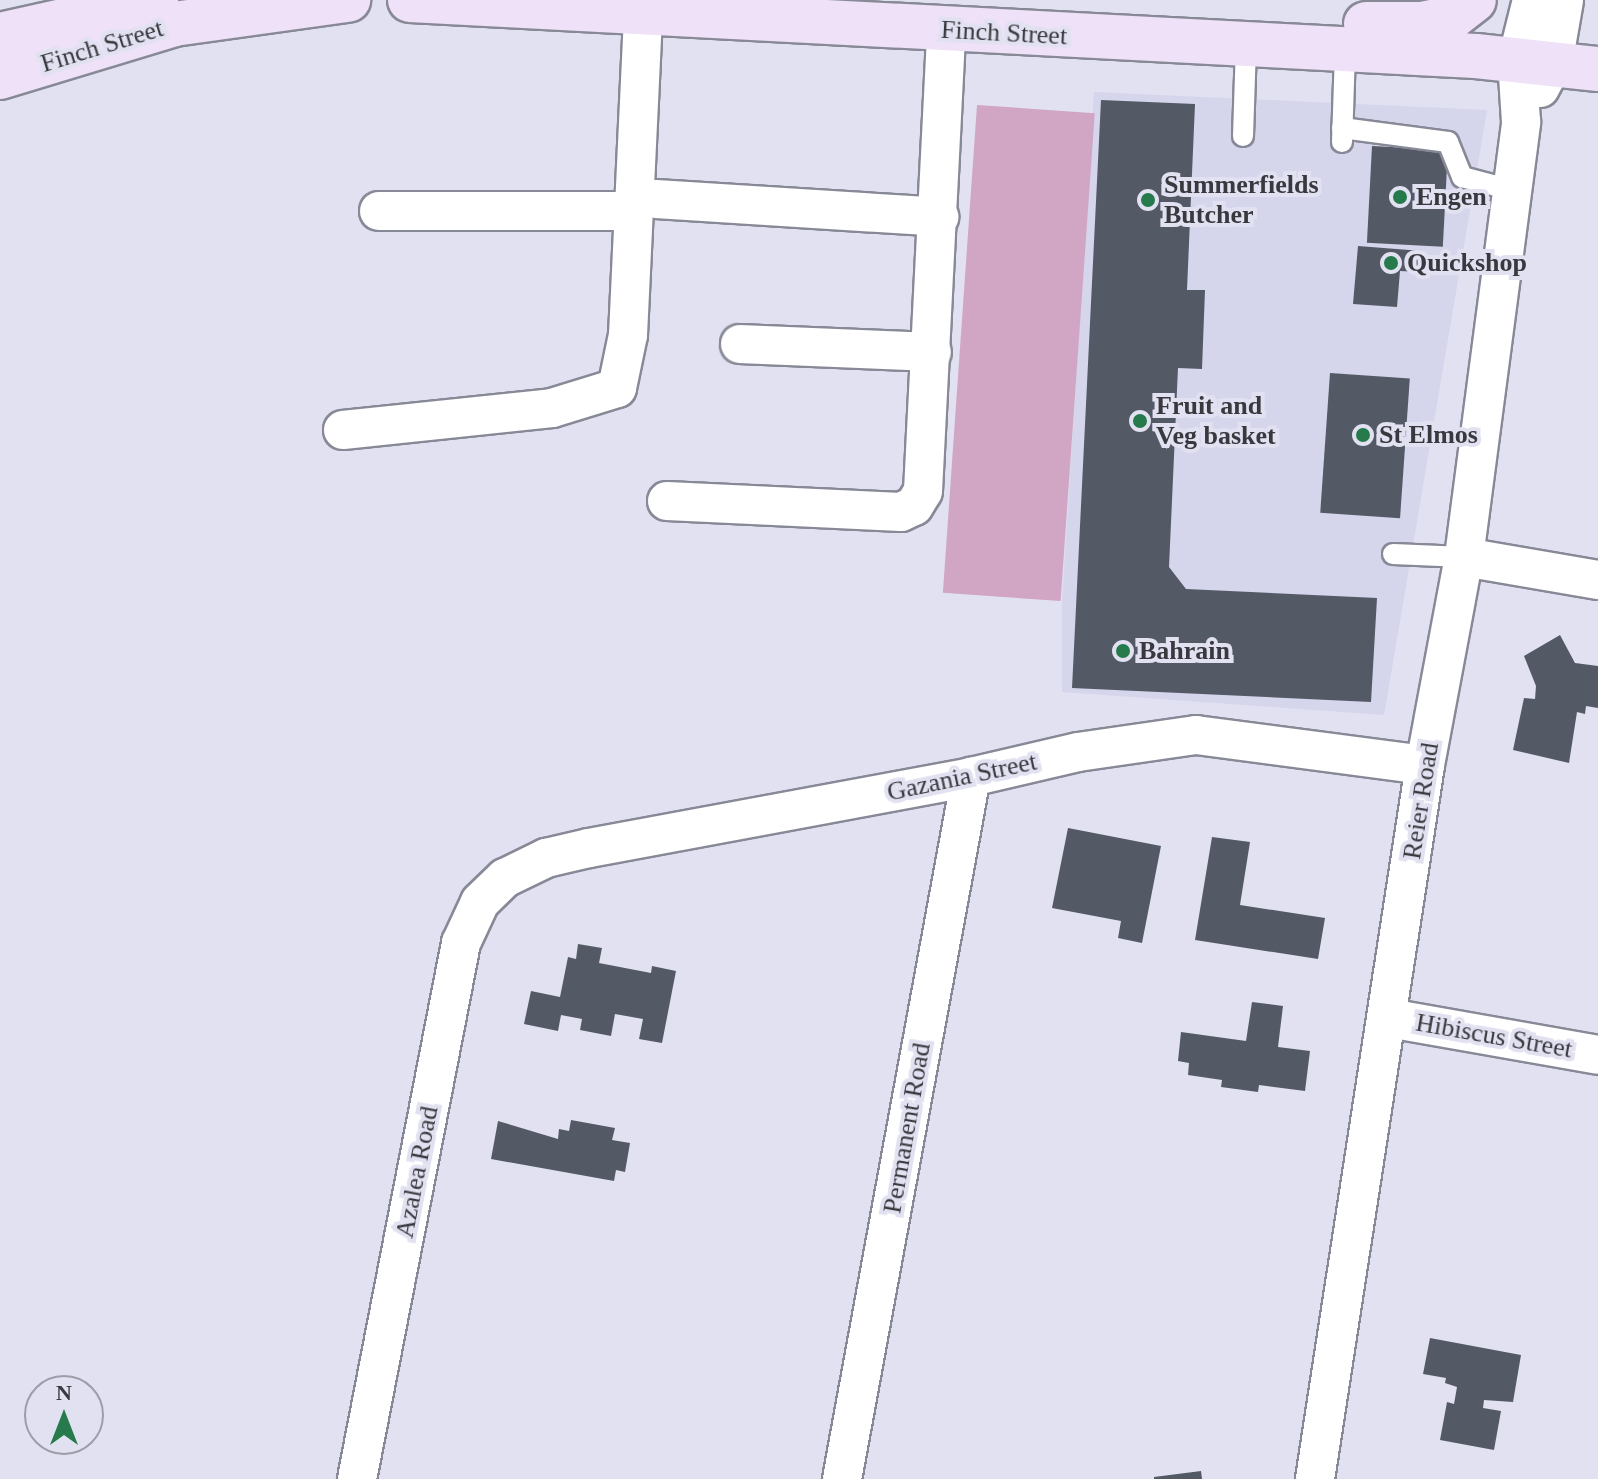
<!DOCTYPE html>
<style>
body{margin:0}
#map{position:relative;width:1598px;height:1479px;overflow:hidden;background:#e1e1f1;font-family:"Times New Roman",serif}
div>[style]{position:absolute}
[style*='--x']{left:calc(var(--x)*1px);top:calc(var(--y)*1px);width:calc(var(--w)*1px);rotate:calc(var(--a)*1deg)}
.built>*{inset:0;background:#d5d5ec}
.green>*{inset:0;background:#d1a5c4;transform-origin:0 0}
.building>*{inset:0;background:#535a66;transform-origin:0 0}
.roads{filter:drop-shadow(2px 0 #888997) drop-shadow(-2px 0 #888997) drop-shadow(0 2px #888997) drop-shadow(0 -2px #888997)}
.lane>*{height:20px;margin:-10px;padding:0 10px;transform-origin:10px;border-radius:10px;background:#fff}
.street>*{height:38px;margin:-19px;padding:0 19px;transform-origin:19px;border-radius:19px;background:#fff}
.secondary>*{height:44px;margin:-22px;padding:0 22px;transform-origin:22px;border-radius:22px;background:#eee1f8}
.dots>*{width:22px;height:22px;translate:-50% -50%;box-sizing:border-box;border:4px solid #e1e1f1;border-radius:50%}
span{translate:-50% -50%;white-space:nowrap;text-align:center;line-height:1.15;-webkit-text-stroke:8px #e1e1f1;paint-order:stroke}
.street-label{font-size:26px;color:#38383e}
.poi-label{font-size:26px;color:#38383e;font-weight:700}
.left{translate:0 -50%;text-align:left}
.north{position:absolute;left:24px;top:1375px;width:80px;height:80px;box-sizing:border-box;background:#e1e1f1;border:2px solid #9d9da9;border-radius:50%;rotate:0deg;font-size:22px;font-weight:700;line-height:32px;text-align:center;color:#38383e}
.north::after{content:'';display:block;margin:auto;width:28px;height:36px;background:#277a4b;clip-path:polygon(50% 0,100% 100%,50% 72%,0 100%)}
</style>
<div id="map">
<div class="built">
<i style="clip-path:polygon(1094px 92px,1487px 110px,1384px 715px,1062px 692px,1062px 601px)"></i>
</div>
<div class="green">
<i style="left:977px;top:105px;width:118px;height:489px;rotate:4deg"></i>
</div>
<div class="building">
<i style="clip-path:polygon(1101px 100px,1195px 104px,1187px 290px,1205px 290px,1202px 369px,1178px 368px,1169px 567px,1186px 589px,1377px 598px,1371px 702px,1072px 688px)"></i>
<i style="left:1372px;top:146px;width:76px;height:97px;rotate:3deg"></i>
<i style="clip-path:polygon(1358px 246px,1422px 251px,1420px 272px,1400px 271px,1397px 307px,1353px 304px)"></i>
<i style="left:1330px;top:373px;width:80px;height:140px;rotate:4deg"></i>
<i style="clip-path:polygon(1560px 635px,1575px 663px,1598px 666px,1598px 708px,1586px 706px,1585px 714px,1577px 712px,1569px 763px,1513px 750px,1524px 698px,1535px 699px,1536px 686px,1524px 656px)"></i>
<i style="clip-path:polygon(1068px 828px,1161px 846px,1142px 943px,1118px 938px,1121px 921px,1052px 908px)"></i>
<i style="clip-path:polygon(1212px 837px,1250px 842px,1240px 905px,1325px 918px,1318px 959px,1195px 940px)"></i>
<i style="clip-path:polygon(578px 944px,602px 948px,599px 963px,651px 973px,652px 966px,676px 971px,662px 1043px,639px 1039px,643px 1019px,615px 1014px,611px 1036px,580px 1030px,582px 1019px,561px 1015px,558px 1031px,524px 1024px,531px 991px,560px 997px,568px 957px,576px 959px)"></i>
<i style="clip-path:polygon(1252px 1002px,1283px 1006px,1278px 1047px,1310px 1051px,1305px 1091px,1259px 1085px,1258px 1092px,1221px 1087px,1222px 1080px,1188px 1075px,1189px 1063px,1178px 1061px,1181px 1032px,1246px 1041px)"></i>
<i style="clip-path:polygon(571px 1120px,615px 1128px,612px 1140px,630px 1143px,625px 1172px,616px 1170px,614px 1181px,491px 1159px,498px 1121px,558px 1139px,559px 1129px,569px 1131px)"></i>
<i style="clip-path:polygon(1430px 1338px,1521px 1355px,1513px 1402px,1484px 1400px,1483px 1408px,1501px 1411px,1494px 1450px,1440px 1440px,1447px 1402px,1454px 1404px,1457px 1387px,1445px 1383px,1446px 1378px,1423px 1374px)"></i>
<i style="clip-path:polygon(1201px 1471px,1202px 1479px,1154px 1479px,1154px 1477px)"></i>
</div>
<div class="roads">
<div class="lane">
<i style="--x:1342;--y:128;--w:107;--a:7.5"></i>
<i style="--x:1448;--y:142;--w:38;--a:68"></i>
<i style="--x:1462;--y:177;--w:52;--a:14.6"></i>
<i style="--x:1243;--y:136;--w:89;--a:-88.1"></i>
<i style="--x:1342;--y:142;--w:90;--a:-88.1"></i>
<i style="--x:1393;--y:554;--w:71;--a:2.4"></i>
</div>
<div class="street">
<i style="--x:1540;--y:88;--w:27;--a:-62"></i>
<i style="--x:1553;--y:64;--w:65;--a:-80.2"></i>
<i style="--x:656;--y:199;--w:284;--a:3.6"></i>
<i style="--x:379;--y:211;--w:255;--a:0"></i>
<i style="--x:740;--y:344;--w:192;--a:2.4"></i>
<i style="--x:343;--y:430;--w:210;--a:-6"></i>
<i style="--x:552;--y:408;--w:68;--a:-17.1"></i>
<i style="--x:617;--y:388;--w:54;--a:-78.3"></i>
<i style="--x:628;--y:335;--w:321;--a:-87.3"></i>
<i style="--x:667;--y:501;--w:234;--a:2.7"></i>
<i style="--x:901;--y:512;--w:14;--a:-25"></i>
<i style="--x:914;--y:506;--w:17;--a:-59"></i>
<i style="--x:923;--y:491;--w:461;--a:-87.1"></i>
<i style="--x:1464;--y:557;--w:136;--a:9.7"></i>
<i style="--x:1389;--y:1018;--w:212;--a:10"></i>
<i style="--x:357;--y:1479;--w:546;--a:-79.02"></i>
<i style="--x:461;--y:943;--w:45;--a:-65.1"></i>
<i style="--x:480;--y:902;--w:35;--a:-44"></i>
<i style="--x:505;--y:878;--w:46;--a:-26"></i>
<i style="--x:546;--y:858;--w:44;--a:-13.1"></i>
<i style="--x:589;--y:848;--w:389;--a:-10.5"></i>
<i style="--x:971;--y:777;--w:110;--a:-13.2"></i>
<i style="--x:1078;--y:752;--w:119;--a:-8.2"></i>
<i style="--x:1196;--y:735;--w:231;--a:7.5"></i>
<i style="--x:842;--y:1479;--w:714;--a:-79.59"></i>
<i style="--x:1315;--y:1479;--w:722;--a:-81.24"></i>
<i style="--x:1425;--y:765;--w:212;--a:-79.4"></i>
<i style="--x:1464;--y:557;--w:439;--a:-82.5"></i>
<i style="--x:1521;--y:122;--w:62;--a:-93.7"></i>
<i style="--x:1517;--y:60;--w:62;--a:-76"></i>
</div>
<div class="secondary">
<i style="--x:410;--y:0;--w:1067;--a:3.01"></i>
<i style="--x:1476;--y:56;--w:123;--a:6.1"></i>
<i style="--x:1366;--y:24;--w:55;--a:0"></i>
<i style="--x:1421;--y:24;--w:31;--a:-11"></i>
<i style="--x:1451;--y:18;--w:29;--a:-38"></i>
<i style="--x:0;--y:35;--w:160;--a:-12.6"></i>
<i style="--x:0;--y:77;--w:182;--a:-16.9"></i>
<i style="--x:174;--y:24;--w:176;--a:-7.9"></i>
</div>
</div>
<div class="dots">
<i style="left:1400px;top:197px;background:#277a4b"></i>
<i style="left:1148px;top:200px;background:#277a4b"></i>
<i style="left:1391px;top:263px;background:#277a4b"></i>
<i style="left:1140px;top:421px;background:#277a4b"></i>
<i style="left:1363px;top:435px;background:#277a4b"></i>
<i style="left:1123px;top:651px;background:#277a4b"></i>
</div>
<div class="street-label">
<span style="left:1004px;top:33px;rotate:3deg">Finch Street</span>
<span style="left:102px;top:46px;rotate:-17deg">Finch Street</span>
<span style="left:962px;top:777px;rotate:-12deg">Gazania Street</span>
<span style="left:1421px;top:801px;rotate:-81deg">Reier Road</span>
<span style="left:1494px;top:1036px;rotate:10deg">Hibiscus Street</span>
<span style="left:907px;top:1128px;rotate:-80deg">Permanent Road</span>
<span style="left:417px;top:1172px;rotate:-79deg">Azalea Road</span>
</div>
<div class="poi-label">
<span class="left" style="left:1164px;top:200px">Summerfields<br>Butcher</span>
<span class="left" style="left:1416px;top:197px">Engen</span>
<span class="left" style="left:1407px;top:263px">Quickshop</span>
<span class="left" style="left:1156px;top:421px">Fruit and<br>Veg basket</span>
<span class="left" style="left:1379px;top:435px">St Elmos</span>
<span class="left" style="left:1139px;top:651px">Bahrain</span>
</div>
<div class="north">N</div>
</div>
